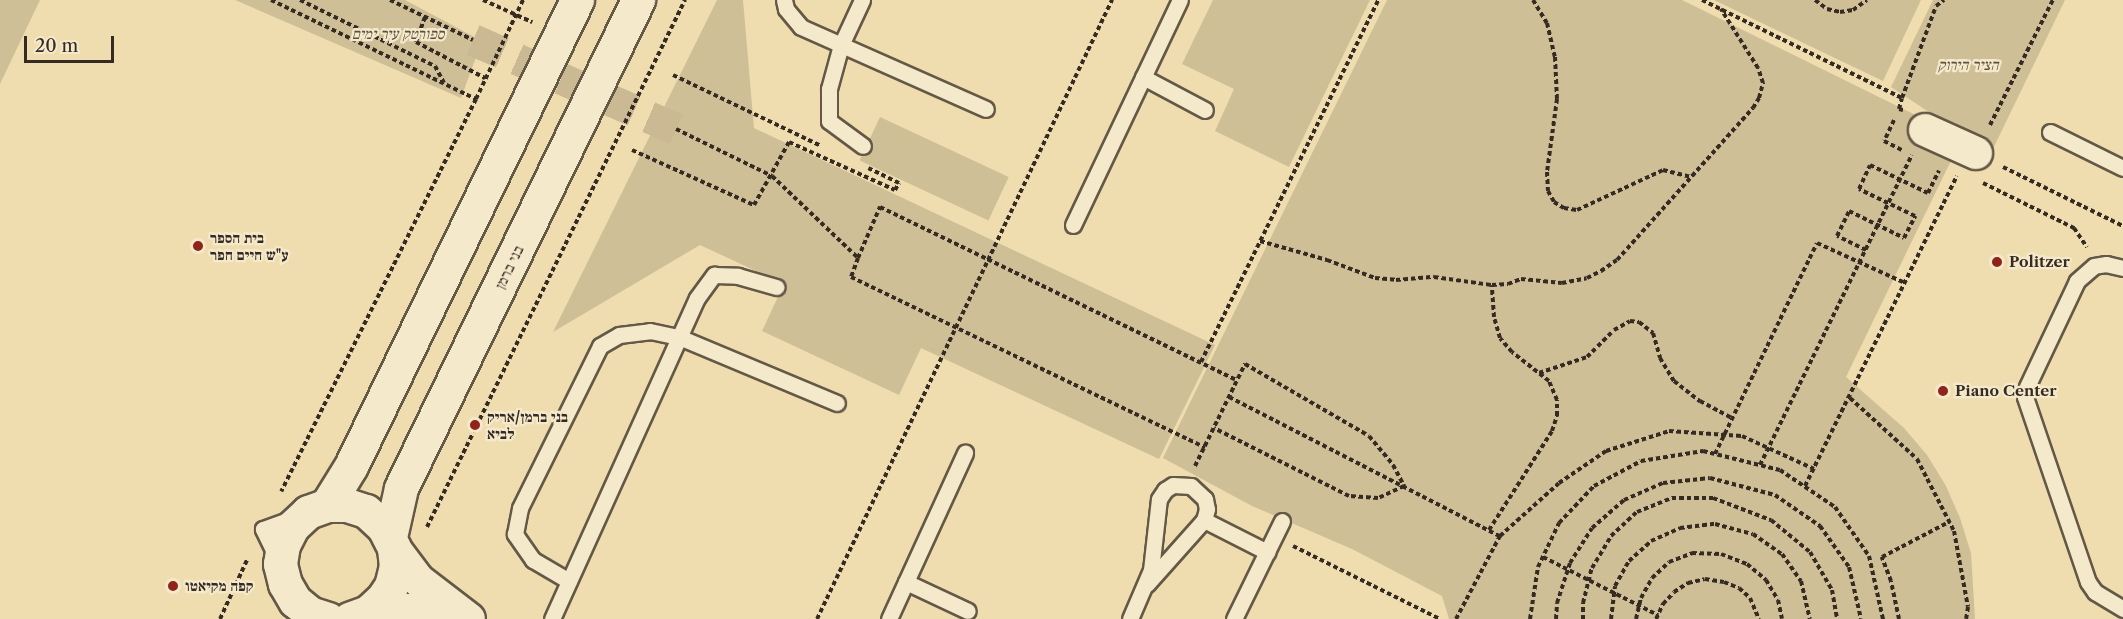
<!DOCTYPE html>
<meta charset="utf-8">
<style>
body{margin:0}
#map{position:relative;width:2123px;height:619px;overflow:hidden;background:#efddaf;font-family:"Libre Caslon Text","Frank Ruhl Libre",serif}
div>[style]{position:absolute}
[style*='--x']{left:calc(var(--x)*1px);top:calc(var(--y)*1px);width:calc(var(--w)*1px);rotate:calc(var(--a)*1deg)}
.green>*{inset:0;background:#cfbf97;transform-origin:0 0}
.street-tunnel>*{height:32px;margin-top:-16px;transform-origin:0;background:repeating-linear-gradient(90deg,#cab993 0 32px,transparent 0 48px)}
.path>*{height:4px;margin-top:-2px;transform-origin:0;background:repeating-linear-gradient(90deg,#352b23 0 4.5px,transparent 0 7.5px)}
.roads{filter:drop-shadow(2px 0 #645846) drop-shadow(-2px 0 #645846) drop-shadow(0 2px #645846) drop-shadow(0 -2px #645846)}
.lane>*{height:15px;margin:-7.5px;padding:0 7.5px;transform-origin:7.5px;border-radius:7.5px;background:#f5e9cb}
.street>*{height:32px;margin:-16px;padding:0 16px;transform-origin:16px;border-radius:16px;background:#f5e9cb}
.secondary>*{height:33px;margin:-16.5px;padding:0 16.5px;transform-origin:16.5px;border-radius:16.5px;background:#f5e9cb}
.dots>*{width:16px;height:16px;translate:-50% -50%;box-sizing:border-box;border:3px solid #f5e9cb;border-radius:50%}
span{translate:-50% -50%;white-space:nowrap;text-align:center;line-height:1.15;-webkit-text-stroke:4.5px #f5e9cb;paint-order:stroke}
.park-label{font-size:15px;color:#5c5040;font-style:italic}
.poi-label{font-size:15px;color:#352b23;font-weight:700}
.left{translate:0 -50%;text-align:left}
.street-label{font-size:15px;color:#352b23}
.scale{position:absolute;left:24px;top:36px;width:90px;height:27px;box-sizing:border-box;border:3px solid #352b23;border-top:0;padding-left:8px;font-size:18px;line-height:21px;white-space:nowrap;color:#352b23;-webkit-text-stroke:4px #f5e9cb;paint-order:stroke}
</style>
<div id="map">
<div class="green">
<i style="clip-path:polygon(0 0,40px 0,0 84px)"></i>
<i style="clip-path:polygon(235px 0,405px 0,482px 41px,461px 98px)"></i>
<i style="clip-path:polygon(717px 0,743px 0,754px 128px,1215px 345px,1159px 459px,921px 348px,899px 395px,762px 331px,784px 284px,700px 245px,553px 332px)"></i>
<i style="clip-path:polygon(1213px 0,1370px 0,1289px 167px,1215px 131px,1234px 89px,1182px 64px)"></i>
<i style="clip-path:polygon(1387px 0,1682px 0,1962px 138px,1846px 377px,1904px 428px,1927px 455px,1946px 486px,1960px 518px,1971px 553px,1975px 619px,1449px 619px,1442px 596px,1352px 549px,1252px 506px,1163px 458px)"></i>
<i style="clip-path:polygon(1714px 0,1921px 0,1883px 81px)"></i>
<i style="clip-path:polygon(1933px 0,2065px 0,1991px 153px,1891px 87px)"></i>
<i style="left:880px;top:117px;width:142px;height:48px;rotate:25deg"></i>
</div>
<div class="street-tunnel">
<i style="--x:473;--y:40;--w:222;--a:23.7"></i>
</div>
<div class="path">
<i style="--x:271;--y:0;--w:228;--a:25.8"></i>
<i style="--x:476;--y:99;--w:438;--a:116.4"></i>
<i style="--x:300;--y:0;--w:150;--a:26.1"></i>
<i style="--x:435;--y:66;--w:19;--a:62"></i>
<i style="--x:390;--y:0;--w:92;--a:25.7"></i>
<i style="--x:483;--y:0;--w:54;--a:24.2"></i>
<i style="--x:1533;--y:0;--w:27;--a:59"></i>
<i style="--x:1547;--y:23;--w:35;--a:77"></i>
<i style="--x:1555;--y:57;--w:42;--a:87.3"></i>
<i style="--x:1557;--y:99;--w:74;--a:97.8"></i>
<i style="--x:1547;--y:172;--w:19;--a:87"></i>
<i style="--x:1548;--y:191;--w:13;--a:61"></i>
<i style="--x:1554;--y:202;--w:12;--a:31"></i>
<i style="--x:1564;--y:208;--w:13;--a:9"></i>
<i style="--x:1577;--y:210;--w:95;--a:-24.9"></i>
<i style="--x:1663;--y:170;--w:29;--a:14"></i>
<i style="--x:1702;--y:0;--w:223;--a:26.1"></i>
<i style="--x:1815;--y:0;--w:15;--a:37"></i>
<i style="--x:1827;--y:9;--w:13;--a:13"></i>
<i style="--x:1840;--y:12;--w:13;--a:-9"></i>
<i style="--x:1853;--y:10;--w:17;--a:-36"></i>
<i style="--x:425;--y:17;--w:27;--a:110"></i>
<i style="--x:416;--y:42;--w:78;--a:27.6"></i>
<i style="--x:673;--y:75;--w:164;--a:25.6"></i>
<i style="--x:476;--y:99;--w:110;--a:-64.6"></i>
<i style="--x:1903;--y:110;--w:4;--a:-166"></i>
<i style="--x:1899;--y:109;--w:11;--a:-75"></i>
<i style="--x:1902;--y:98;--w:98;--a:-69.7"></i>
<i style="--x:1936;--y:6;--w:10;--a:-37"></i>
<i style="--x:1894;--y:120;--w:23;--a:115"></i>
<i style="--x:1884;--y:141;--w:20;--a:27"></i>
<i style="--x:1990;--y:125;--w:140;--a:-63.3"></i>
<i style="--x:676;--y:129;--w:107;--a:26.1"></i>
<i style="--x:772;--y:176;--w:119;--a:43.6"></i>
<i style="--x:858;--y:258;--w:56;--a:-66.7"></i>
<i style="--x:880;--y:207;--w:397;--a:25.9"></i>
<i style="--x:632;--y:150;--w:134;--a:24.3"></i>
<i style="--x:754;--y:205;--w:72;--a:-60.9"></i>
<i style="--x:789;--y:142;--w:116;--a:24.4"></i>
<i style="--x:895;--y:190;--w:8;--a:-60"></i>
<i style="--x:899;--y:183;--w:34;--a:-154"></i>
<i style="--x:2003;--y:167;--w:134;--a:26.2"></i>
<i style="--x:1983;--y:183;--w:102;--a:26.3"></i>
<i style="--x:2074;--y:228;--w:23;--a:56"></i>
<i style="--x:1260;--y:241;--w:70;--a:15.8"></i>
<i style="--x:1327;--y:260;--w:51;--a:20.6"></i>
<i style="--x:1375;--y:278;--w:21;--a:5"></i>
<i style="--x:1396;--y:280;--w:38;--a:-5"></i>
<i style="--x:1434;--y:277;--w:59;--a:7.9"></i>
<i style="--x:1492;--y:285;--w:16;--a:-4"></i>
<i style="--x:1508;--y:284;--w:14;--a:-21"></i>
<i style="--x:1521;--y:279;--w:41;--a:5.6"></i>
<i style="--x:1562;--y:283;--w:25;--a:-11"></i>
<i style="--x:1587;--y:278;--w:16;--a:-27"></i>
<i style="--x:1601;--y:271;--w:19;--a:-35"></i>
<i style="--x:1617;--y:260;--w:204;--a:-48.2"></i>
<i style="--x:1753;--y:108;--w:12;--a:-59"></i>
<i style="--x:1759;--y:98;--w:16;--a:-75"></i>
<i style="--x:1763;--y:83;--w:16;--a:-108"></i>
<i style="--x:1758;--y:68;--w:70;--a:-122.1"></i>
<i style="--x:1866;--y:250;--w:32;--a:-154"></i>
<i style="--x:1837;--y:236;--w:28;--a:-64"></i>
<i style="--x:1849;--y:211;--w:61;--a:26.1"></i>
<i style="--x:1904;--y:238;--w:25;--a:-63"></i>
<i style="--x:1915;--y:216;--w:62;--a:-154.3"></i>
<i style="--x:1859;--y:189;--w:26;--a:-65"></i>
<i style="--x:1870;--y:165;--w:64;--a:25.8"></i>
<i style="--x:1928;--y:193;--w:25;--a:-64"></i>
<i style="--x:858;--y:258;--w:20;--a:110"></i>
<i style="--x:851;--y:277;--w:393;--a:25.7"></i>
<i style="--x:1201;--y:362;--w:403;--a:-63.9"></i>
<i style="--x:1539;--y:373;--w:51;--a:-18.4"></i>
<i style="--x:1587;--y:357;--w:38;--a:-45"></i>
<i style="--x:1614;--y:330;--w:18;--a:-29"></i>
<i style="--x:1630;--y:321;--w:9;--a:6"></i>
<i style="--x:1639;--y:322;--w:18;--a:38"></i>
<i style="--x:1653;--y:333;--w:26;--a:74"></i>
<i style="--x:1660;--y:358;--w:27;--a:59"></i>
<i style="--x:1674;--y:381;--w:33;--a:38"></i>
<i style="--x:1700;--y:401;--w:36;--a:28"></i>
<i style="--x:1229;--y:397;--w:305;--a:27.2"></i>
<i style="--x:1850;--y:398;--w:91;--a:42.3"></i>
<i style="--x:1917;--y:459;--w:81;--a:62.8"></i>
<i style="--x:1954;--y:531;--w:77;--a:79.6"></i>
<i style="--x:1968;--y:607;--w:12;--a:99"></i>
<i style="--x:1715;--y:454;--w:234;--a:-64.2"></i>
<i style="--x:1817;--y:243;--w:97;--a:24.4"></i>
<i style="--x:1760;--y:465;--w:345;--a:-63.9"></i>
<i style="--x:1195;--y:466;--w:114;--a:-63.9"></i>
<i style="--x:1245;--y:364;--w:143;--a:30.1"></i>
<i style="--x:1369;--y:436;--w:38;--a:50"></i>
<i style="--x:1393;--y:465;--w:24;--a:62"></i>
<i style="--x:1404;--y:486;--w:29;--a:155"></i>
<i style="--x:1378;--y:498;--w:29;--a:-176"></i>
<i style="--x:1349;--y:496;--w:151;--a:-153.3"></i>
<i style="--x:1805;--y:486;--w:345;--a:-63.9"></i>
<i style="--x:427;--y:527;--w:587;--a:-63.92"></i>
<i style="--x:1489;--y:530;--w:117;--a:-57.5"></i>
<i style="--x:1552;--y:431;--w:16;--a:-72"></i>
<i style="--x:1557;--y:416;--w:16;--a:-90"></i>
<i style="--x:1557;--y:400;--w:21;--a:-113"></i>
<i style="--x:1549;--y:381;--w:47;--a:-141.9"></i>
<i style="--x:1512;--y:352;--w:18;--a:-131"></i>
<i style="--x:1500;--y:338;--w:22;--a:-106"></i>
<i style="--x:1494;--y:317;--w:32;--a:-94"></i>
<i style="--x:1293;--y:546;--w:164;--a:26.4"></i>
<i style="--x:1543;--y:557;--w:129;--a:26.8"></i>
<i style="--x:220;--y:619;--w:65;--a:-65.4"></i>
<i style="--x:817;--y:619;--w:686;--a:-64.52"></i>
<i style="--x:1456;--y:619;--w:94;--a:-62.1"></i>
<i style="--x:1500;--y:536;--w:79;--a:-41.9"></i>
<i style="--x:1559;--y:483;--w:57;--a:-34.2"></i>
<i style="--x:1606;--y:451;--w:66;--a:-17.6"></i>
<i style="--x:1669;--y:431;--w:73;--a:3.9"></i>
<i style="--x:1742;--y:436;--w:79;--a:24.6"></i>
<i style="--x:1530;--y:619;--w:53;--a:-81.3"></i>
<i style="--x:1538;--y:567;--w:49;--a:-64.5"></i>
<i style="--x:1559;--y:523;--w:51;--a:-46.6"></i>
<i style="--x:1594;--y:486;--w:53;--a:-28"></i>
<i style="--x:1641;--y:461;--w:63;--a:-9.2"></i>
<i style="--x:1703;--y:451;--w:79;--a:13.9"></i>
<i style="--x:1780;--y:470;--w:66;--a:33.9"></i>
<i style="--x:1835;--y:507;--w:60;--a:55.2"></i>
<i style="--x:1869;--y:556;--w:65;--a:77.5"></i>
<i style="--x:1556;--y:619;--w:16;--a:-86"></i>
<i style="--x:1557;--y:603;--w:42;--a:-72"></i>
<i style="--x:1570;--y:563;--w:41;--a:-57.8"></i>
<i style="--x:1592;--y:528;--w:43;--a:-41.2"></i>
<i style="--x:1624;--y:500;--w:43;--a:-23.6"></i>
<i style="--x:1663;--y:483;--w:47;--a:-6.1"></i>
<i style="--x:1710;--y:478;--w:67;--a:14.7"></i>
<i style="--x:1775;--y:495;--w:55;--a:34.6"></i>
<i style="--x:1820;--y:526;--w:50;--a:54.7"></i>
<i style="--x:1849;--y:567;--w:53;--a:77"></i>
<i style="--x:1583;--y:619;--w:16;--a:-90"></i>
<i style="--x:1583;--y:603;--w:36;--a:-76"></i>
<i style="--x:1592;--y:568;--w:37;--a:-59"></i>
<i style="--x:1611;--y:536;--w:35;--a:-43"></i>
<i style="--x:1637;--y:512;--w:38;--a:-22"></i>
<i style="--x:1672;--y:498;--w:41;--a:0"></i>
<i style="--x:1713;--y:498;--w:62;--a:20.8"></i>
<i style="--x:1771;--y:520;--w:50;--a:39.4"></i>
<i style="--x:1810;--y:552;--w:44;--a:59.9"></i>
<i style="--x:1832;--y:590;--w:29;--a:80"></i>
<i style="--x:1611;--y:619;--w:33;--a:-83"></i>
<i style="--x:1615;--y:586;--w:29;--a:-61"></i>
<i style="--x:1629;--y:561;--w:30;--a:-42"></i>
<i style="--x:1651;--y:541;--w:32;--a:-24"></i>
<i style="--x:1680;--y:528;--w:35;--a:-7"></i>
<i style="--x:1715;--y:524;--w:39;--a:15"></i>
<i style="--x:1753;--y:534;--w:35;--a:35"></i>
<i style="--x:1782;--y:554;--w:33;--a:55"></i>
<i style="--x:1801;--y:581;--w:39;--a:77"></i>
<i style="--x:1636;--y:619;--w:22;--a:-77"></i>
<i style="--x:1641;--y:598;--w:23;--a:-61"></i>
<i style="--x:1652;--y:578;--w:23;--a:-43"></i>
<i style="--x:1669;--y:562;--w:25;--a:-21"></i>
<i style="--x:1692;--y:553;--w:29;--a:2"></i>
<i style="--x:1721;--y:554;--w:28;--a:21"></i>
<i style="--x:1747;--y:564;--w:25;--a:40"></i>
<i style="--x:1766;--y:580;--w:23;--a:59"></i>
<i style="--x:1778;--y:600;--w:19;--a:78"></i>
<i style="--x:1656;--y:619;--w:17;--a:-65"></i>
<i style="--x:1663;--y:604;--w:16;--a:-47"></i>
<i style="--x:1674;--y:592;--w:17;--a:-33"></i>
<i style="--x:1688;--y:583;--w:17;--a:-13"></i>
<i style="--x:1705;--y:579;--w:19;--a:9"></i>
<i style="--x:1724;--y:582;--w:16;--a:22"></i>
<i style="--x:1739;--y:588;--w:15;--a:42"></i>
<i style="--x:1750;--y:598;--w:23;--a:67"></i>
<i style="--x:1899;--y:619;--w:39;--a:-102"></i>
<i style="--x:1891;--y:581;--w:26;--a:-111"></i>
<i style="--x:1882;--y:557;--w:76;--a:-27.6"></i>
</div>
<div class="roads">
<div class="lane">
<i style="--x:784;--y:0;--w:9;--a:77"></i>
<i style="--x:786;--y:9;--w:23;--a:50"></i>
<i style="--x:801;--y:27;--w:202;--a:23.9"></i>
<i style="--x:862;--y:0;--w:50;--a:115"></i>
<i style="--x:841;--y:45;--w:46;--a:105.3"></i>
<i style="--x:829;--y:89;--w:32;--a:90"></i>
<i style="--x:829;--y:121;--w:42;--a:36.3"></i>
<i style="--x:1143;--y:77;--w:70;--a:28"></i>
<i style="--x:2050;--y:132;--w:81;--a:26.3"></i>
<i style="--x:1073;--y:225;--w:249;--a:-64.6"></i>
<i style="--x:2123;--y:268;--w:17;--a:-167"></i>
<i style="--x:2106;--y:264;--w:12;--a:171"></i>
<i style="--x:2094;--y:266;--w:23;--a:139"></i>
<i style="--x:2077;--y:281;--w:117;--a:115.3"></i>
<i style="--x:2027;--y:387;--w:10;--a:101"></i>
<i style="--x:2025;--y:397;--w:195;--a:71.2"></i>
<i style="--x:2088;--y:582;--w:12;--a:55"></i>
<i style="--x:2095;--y:592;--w:33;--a:31"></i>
<i style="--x:1204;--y:520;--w:71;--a:26.9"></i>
<i style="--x:276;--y:556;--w:30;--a:-116"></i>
<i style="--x:263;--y:529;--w:33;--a:-20"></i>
<i style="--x:569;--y:581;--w:42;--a:-149.7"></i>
<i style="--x:533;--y:560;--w:32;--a:-125"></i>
<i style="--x:515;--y:534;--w:26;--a:-79"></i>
<i style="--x:520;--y:508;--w:181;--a:-63.7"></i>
<i style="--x:600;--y:346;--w:22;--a:-30"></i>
<i style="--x:619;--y:335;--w:31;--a:-7"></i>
<i style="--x:650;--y:331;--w:30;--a:12"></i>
<i style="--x:679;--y:337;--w:171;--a:22.7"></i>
<i style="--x:906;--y:582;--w:68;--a:25.1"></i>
<i style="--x:552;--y:619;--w:352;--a:-65.7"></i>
<i style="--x:697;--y:298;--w:29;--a:-54"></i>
<i style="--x:714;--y:275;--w:24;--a:2"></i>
<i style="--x:738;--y:276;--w:40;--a:16"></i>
<i style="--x:889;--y:619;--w:183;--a:-65.4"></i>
<i style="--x:1130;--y:619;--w:53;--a:-66.8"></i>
<i style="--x:1151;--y:570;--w:71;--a:-83.6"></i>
<i style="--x:1159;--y:499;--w:11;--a:-56"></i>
<i style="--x:1165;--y:490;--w:9;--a:-32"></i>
<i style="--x:1173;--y:485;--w:18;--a:3"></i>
<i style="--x:1191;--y:486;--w:19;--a:43"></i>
<i style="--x:1205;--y:499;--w:10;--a:79"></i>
<i style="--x:1207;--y:509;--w:11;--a:105"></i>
<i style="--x:1204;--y:520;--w:86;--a:131.7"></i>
<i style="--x:1234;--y:619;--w:109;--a:-63.9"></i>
</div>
<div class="street">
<i style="--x:1925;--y:130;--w:56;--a:24.3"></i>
<i style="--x:394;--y:548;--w:40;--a:53"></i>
<i style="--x:418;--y:580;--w:64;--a:37.4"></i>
<i style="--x:368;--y:612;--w:42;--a:-2.7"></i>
<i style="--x:410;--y:610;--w:44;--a:11.8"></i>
</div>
<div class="secondary">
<i style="--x:327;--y:505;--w:46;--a:-58.4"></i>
<i style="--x:351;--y:466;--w:518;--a:-64.13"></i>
<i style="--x:390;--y:537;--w:50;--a:-77.3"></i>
<i style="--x:401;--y:488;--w:543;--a:-64.1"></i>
<i style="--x:328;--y:619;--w:19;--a:-162"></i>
<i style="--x:310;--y:613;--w:19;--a:-141"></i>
<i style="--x:295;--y:601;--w:20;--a:-120"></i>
<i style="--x:285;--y:584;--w:21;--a:-104"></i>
<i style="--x:280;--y:564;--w:19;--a:-81"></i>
<i style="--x:283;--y:545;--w:20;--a:-63"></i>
<i style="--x:292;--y:527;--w:22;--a:-43"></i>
<i style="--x:308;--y:512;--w:20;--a:-20"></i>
<i style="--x:327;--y:505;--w:20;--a:0"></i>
<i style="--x:347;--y:505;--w:20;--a:18"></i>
<i style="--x:366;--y:511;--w:25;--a:43"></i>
<i style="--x:384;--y:528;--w:22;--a:63"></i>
<i style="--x:394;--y:548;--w:18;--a:84"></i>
<i style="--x:396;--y:566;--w:21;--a:104"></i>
<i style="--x:391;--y:586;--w:14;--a:124"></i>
<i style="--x:383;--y:598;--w:21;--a:137"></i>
<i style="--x:368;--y:612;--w:20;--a:160"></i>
</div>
</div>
<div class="dots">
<i style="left:198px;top:246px;background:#8f2418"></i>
<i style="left:1997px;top:262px;background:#8f2418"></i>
<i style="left:1943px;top:391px;background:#8f2418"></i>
<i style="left:475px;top:425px;background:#8f2418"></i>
<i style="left:173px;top:586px;background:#8f2418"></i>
</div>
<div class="park-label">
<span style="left:398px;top:34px">ספורטק עיר ימים</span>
<span style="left:1968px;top:65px">הציר הירוק</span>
</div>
<div class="poi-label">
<span class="left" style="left:210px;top:246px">בית הספר<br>ע"ש חיים חפר</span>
<span class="left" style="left:2009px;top:262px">Politzer</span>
<span class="left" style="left:1955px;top:391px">Piano Center</span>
<span class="left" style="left:487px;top:425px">בני ברמן/אריק<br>לביא</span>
<span class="left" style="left:185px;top:586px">קפה מקיאטו</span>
</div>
<div class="street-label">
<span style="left:509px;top:267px;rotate:-64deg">בני ברמן</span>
</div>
<div class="scale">20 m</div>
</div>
